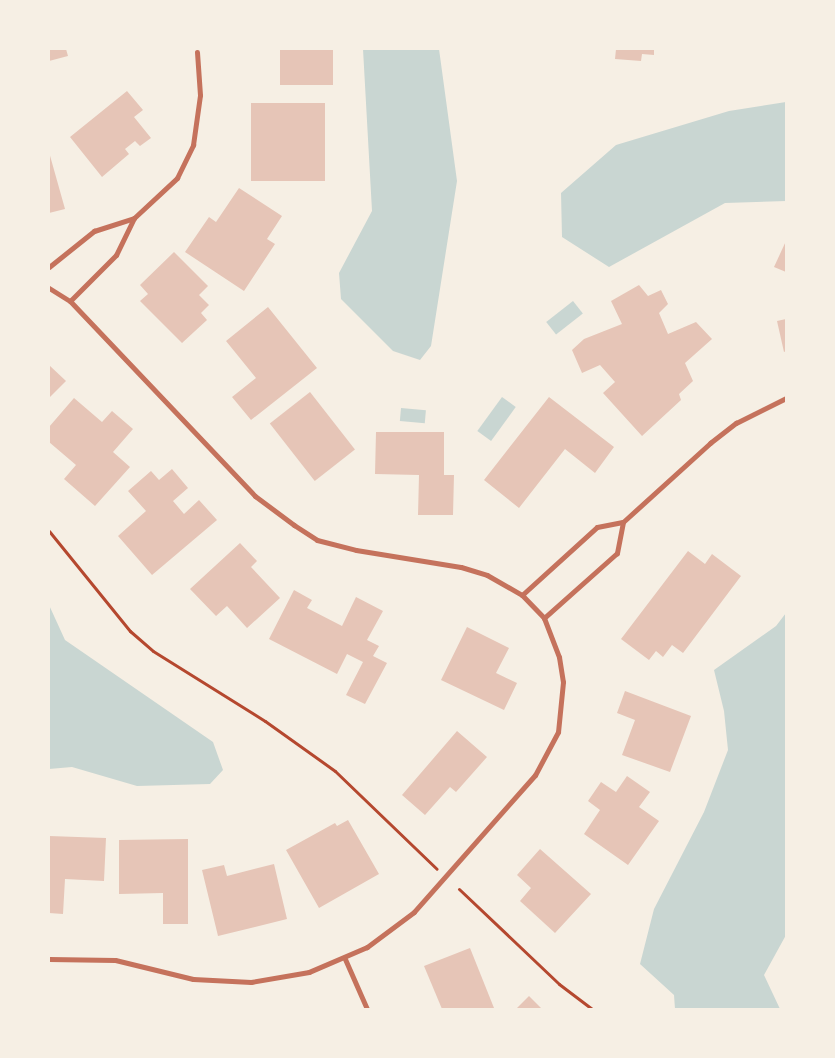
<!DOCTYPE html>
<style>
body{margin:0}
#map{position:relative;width:835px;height:1058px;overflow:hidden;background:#f6efe4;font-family:"Titillium Web",sans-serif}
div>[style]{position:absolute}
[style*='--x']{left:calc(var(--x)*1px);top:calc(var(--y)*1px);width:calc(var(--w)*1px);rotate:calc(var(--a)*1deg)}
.water>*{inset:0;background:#c9d6d2;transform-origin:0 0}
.building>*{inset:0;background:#e6c5b7;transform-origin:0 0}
.path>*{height:3px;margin:-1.5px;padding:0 1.5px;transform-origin:1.5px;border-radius:1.5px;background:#b5482f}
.minor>*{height:5px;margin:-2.5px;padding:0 2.5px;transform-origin:2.5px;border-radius:2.5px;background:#c5725c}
span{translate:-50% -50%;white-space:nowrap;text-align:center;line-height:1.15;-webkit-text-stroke:5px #f6efe4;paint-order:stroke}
.frame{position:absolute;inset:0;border:50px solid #f6efe4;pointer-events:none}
</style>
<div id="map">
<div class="water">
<i style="clip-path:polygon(363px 49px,439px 49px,457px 181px,431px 346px,420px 360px,393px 351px,341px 299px,339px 273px,372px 211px)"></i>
<i style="clip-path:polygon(786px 102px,786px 201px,725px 203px,609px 267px,562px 237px,561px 193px,616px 145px,729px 111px)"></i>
<i style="left:573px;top:301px;width:16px;height:34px;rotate:52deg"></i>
<i style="left:502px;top:397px;width:17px;height:42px;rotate:36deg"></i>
<i style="left:401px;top:408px;width:25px;height:13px;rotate:5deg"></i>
<i style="clip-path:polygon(49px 605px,65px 640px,213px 742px,223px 770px,210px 784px,137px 786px,72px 767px,49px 769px)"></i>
<i style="clip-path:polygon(786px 613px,786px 935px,764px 975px,780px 1009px,675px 1009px,674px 995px,640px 964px,654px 909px,704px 812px,728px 750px,724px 711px,714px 670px,776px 626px)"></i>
</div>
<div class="building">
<i style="clip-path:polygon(49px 49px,66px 49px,68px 56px,49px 61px)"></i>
<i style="left:280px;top:49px;width:53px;height:36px"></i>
<i style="clip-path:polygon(616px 49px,654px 49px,654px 55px,642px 54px,641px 61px,615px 59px)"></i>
<i style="clip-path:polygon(127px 91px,143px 110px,134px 117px,151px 138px,140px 146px,135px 141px,125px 149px,129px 154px,102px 177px,70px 137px)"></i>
<i style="left:325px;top:103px;width:78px;height:74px;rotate:90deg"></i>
<i style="clip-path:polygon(49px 152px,65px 209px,49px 213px)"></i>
<i style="clip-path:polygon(239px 188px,282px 216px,267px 239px,275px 244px,244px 291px,185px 252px,209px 217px,216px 222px)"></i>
<i style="clip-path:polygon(786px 241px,786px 272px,774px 267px)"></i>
<i style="clip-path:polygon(174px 252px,208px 286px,199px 295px,209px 305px,201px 313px,207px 320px,182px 343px,140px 301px,148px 294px,140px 285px)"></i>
<i style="clip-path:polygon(639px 285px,648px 296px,661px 290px,668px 304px,659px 313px,668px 334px,696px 322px,712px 339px,685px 363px,693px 381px,679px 394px,681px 400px,642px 436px,603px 393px,615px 382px,600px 365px,582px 373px,572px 350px,584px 339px,622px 324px,611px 301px)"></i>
<i style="clip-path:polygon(268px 307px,317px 368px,251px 420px,232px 397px,256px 378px,226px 341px)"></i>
<i style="clip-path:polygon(786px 319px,786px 351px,784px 352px,777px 321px)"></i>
<i style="clip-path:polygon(49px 365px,66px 381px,49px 398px)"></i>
<i style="left:310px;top:392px;width:73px;height:51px;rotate:52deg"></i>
<i style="clip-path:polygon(549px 397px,614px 447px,595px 473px,565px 449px,519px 508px,484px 480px)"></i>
<i style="clip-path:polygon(74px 398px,102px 422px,112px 411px,133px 429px,113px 452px,130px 467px,95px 506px,64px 479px,76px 465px,49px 442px,49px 427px)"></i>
<i style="clip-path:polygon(376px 432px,444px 432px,444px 475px,454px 475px,453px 515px,418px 515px,419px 475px,375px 474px)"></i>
<i style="clip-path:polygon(172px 469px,188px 488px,173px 501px,184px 514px,199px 500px,217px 520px,152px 575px,118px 536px,146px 511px,128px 491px,151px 471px,159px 480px)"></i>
<i style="clip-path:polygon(240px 543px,257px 561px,251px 567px,280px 598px,247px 628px,227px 606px,216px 616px,190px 589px)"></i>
<i style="clip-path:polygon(688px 551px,705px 564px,712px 554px,741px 576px,683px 653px,672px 645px,663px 657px,656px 651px,649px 660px,621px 639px)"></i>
<i style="clip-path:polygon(294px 590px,312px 600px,307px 608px,342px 626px,356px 597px,383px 611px,367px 640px,379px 646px,373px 656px,387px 663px,365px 704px,346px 695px,363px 662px,347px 654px,337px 674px,269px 639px)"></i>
<i style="clip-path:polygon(467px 627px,509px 648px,496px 673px,517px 683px,504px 710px,441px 680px)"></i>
<i style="clip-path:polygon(625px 691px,691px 716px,670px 772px,622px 755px,635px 720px,617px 713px)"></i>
<i style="clip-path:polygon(457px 731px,487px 757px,456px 792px,450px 787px,425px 815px,402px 795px)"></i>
<i style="clip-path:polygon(627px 776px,650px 792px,639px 807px,659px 821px,628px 865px,584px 834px,600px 810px,588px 801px,601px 782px,616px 792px)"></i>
<i style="clip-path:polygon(348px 820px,379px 874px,319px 908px,286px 850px,335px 823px,337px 826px)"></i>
<i style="clip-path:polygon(49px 836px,106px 838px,104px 881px,65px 879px,63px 914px,49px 913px)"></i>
<i style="clip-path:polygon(188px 839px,188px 924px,163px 924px,163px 893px,119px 894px,119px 840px)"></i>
<i style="clip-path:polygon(540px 849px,591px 894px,555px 933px,520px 901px,531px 888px,517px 875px)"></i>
<i style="clip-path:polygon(274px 864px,287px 919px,218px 936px,202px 870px,224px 865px,227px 876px)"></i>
<i style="clip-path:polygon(470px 948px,494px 1008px,442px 1009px,424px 966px)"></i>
<i style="clip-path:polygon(529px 996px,542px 1009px,516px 1009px)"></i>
</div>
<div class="path">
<i style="--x:49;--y:531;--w:129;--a:51"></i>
<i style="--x:130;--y:631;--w:30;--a:41"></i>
<i style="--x:153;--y:651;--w:132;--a:32"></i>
<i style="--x:265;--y:721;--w:86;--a:35.5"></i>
<i style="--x:335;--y:771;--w:141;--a:43.9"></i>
<i style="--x:459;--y:889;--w:138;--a:43.5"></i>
<i style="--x:559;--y:984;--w:41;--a:37.1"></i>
</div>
<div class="minor">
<i style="--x:134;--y:218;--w:59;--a:-42.9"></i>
<i style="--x:177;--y:178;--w:37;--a:-64"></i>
<i style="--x:193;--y:145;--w:50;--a:-82"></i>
<i style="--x:200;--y:95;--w:43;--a:-94"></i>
<i style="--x:49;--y:267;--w:58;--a:-38.7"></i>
<i style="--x:94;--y:231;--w:42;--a:-18"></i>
<i style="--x:134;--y:218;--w:41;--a:115.9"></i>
<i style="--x:116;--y:255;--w:65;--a:135"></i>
<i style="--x:49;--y:288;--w:25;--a:32"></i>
<i style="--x:70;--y:301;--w:269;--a:46.5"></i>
<i style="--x:255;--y:496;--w:49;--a:36.6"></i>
<i style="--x:294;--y:525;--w:27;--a:33"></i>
<i style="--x:317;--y:540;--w:40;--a:14.4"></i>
<i style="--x:356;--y:550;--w:106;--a:9.2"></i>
<i style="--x:461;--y:567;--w:27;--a:17"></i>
<i style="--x:487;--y:575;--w:40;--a:29.7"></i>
<i style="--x:522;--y:595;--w:32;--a:46"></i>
<i style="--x:544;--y:618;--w:42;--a:69"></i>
<i style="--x:559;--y:657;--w:25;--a:81"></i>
<i style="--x:563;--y:682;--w:50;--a:95.7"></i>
<i style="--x:558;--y:732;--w:49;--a:118.1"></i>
<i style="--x:535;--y:775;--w:183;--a:131.5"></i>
<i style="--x:414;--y:912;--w:59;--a:143.3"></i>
<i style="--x:367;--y:947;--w:63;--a:156.7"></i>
<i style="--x:309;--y:972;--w:59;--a:170.2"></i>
<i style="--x:251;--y:982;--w:58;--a:-177"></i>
<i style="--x:193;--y:979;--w:80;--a:-166.3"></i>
<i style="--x:115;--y:960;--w:66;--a:-179.1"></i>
<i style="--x:623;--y:522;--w:118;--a:-42.2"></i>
<i style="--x:710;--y:443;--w:33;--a:-38"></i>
<i style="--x:736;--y:423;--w:56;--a:-26.6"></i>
<i style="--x:522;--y:595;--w:101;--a:-42.2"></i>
<i style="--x:597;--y:527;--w:26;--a:-11"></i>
<i style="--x:623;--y:522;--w:32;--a:101"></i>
<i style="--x:617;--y:553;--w:98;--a:138.3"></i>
<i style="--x:345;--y:959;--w:55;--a:66.3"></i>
</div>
<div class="frame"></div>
</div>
